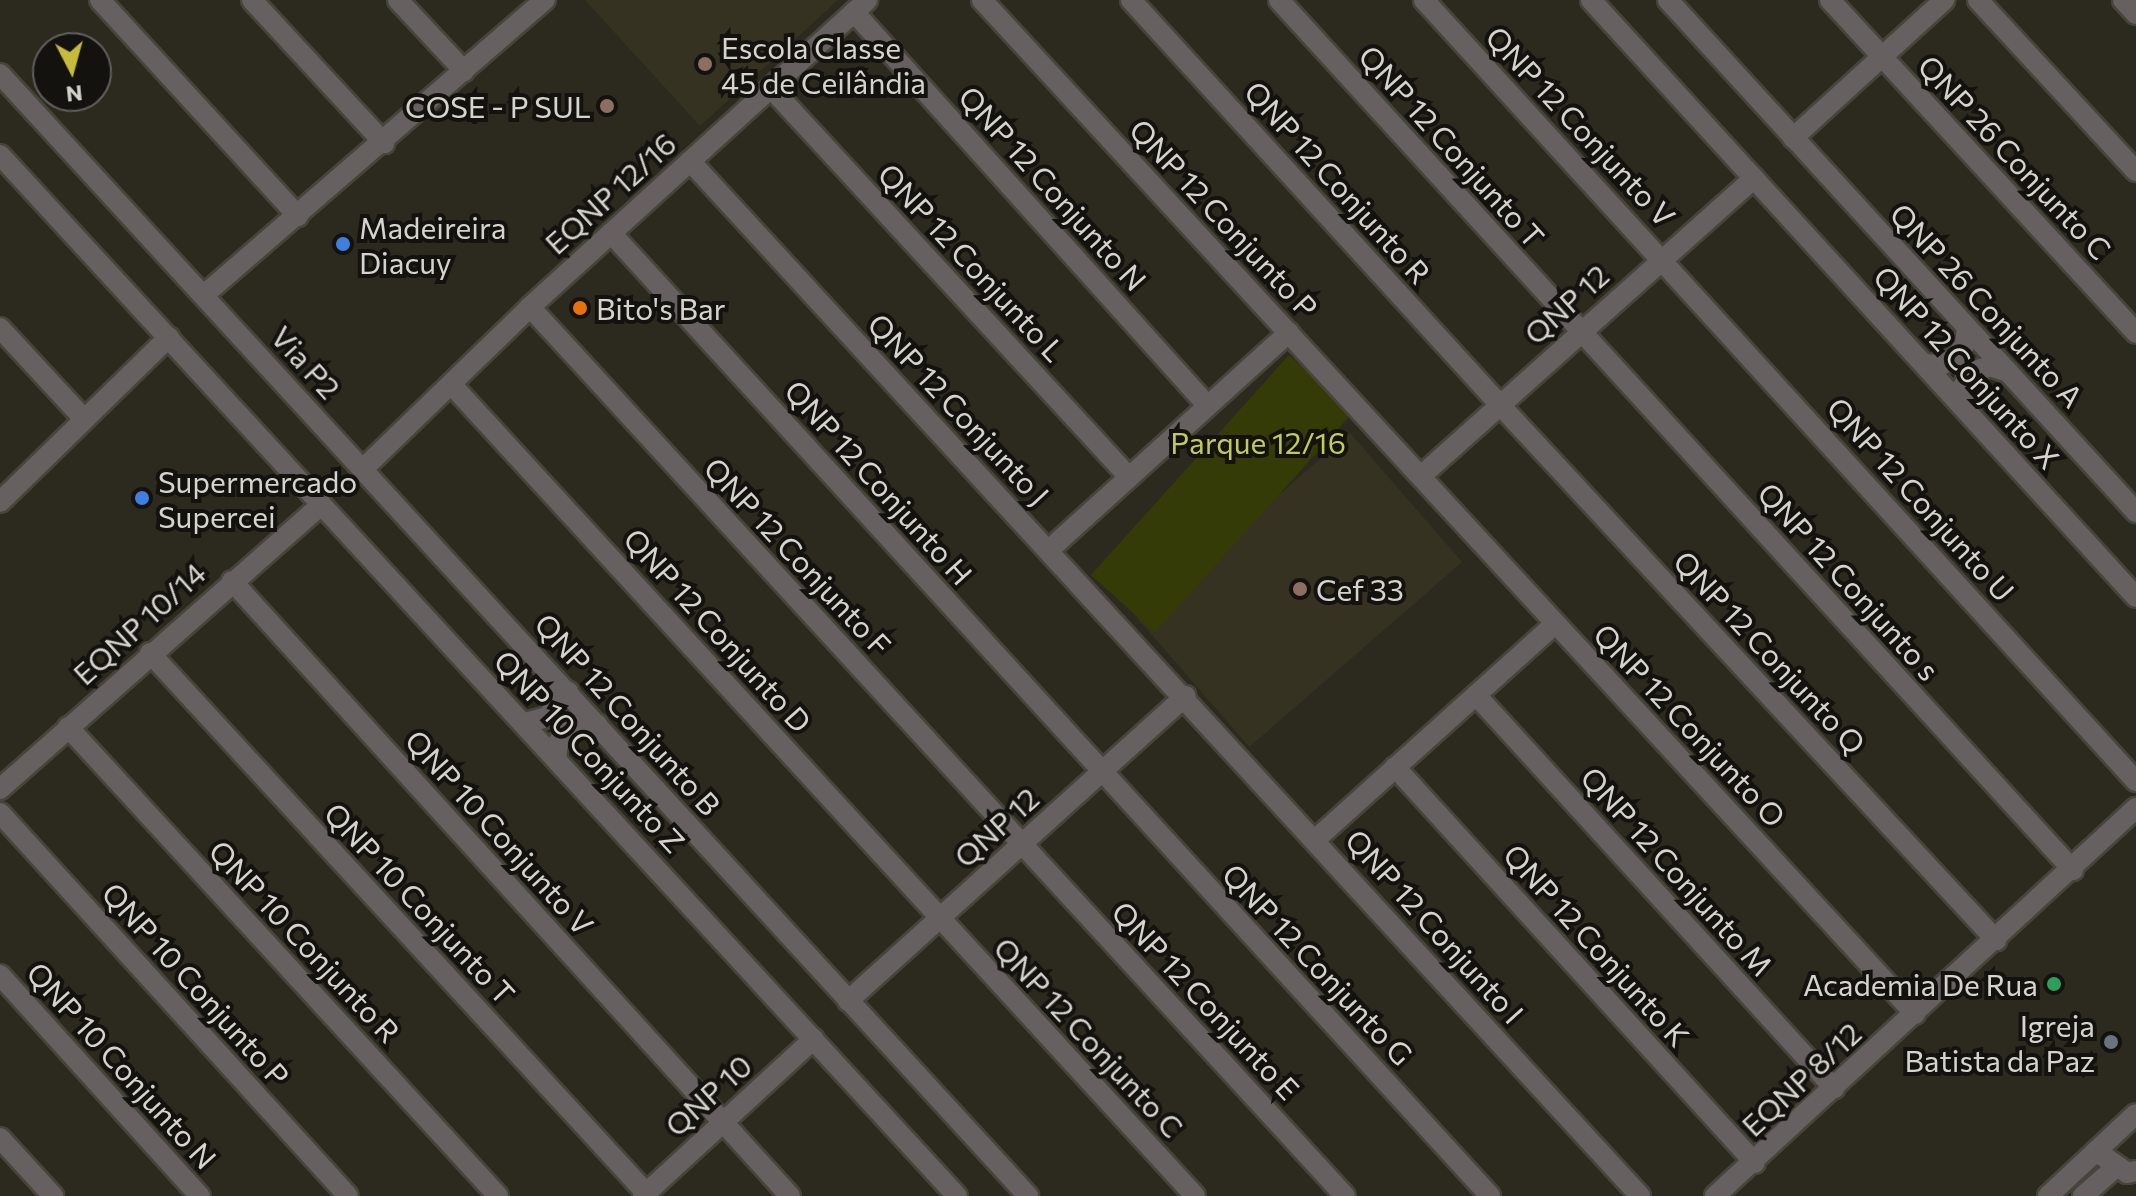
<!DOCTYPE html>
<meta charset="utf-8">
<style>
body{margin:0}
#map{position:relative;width:2136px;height:1196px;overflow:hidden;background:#2c2a1f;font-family:Commissioner,sans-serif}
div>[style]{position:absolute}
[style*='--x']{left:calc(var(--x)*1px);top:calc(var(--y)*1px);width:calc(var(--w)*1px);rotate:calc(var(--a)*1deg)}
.built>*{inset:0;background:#363221;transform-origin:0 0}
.green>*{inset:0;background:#353b06;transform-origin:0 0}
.roads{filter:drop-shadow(2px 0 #47453b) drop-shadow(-2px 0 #47453b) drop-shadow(0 2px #47453b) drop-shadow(0 -2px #47453b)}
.minor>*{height:20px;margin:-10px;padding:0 10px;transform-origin:10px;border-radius:10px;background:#666060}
.tertiary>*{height:20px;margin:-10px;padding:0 10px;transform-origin:10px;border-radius:10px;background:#666060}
.dots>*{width:22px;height:22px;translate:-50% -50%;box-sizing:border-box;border:4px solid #13120e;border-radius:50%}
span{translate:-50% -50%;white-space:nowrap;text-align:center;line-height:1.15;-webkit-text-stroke:8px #13120e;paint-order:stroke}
.poi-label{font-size:30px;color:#d4d3cc}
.left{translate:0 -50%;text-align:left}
.right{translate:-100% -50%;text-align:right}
.street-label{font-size:30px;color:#d4d3cc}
.park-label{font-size:30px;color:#bdcd56}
.north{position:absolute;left:32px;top:32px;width:80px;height:80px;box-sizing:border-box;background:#13120e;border:2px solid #605f5a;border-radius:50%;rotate:174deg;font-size:22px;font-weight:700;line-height:32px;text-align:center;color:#d4d3cc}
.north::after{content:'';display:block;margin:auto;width:28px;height:36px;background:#c7bb3b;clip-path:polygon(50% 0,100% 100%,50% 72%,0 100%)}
</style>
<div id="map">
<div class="built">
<i style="clip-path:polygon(585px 0,838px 0,700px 126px)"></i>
<i style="left:1350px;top:433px;width:171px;height:282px;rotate:49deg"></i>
</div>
<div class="green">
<i style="left:1289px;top:355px;width:86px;height:296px;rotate:42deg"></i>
</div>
<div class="roads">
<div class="minor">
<i style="--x:100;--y:0;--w:293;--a:47.5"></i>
<i style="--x:252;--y:0;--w:195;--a:47.3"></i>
<i style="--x:398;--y:0;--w:97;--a:47.1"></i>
<i style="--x:982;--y:0;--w:1378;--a:47.38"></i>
<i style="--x:1131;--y:0;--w:548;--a:47.66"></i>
<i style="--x:1500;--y:405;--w:730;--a:47.17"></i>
<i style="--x:1279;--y:0;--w:1178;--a:47.62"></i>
<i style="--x:1424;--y:0;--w:1057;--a:47.65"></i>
<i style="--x:1830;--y:0;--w:452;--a:47.4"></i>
<i style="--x:1978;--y:0;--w:233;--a:47.3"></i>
<i style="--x:2123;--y:0;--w:19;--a:47"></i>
<i style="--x:854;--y:12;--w:528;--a:48.07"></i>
<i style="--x:771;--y:88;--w:529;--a:47.38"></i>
<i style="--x:1793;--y:138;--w:205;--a:-42.4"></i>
<i style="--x:690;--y:161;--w:1405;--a:47.45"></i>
<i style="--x:611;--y:233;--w:1304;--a:47.61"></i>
<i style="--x:204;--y:295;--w:451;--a:-40.9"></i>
<i style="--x:530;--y:307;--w:1206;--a:47.49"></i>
<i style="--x:0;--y:328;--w:124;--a:47.3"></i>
<i style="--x:451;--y:384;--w:1101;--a:47.5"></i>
<i style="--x:363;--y:469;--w:233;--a:-44.1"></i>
<i style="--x:530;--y:307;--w:456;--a:-42.3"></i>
<i style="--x:1421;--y:476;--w:447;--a:-41.8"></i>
<i style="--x:0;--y:502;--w:236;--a:-44.3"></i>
<i style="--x:1049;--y:550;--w:324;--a:-42.2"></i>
<i style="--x:232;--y:581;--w:830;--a:47.78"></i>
<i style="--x:150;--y:653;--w:737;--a:47.42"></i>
<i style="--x:1476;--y:695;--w:532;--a:47.67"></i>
<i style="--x:68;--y:727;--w:636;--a:47.48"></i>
<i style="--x:1395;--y:767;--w:535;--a:47.73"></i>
<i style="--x:0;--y:789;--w:429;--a:-41.5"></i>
<i style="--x:0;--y:813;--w:517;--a:47.74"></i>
<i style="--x:1315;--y:840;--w:323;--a:-42"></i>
<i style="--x:0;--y:975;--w:298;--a:47.9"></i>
<i style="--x:848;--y:1001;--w:455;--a:-42.1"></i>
<i style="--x:0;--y:1138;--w:79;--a:47.6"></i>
<i style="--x:2096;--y:1151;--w:38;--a:35"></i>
<i style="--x:2127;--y:1173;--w:9;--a:-13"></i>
<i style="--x:643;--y:1196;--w:232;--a:-42.6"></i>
<i style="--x:1715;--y:1196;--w:573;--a:-42.66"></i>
<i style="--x:2083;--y:1196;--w:44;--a:-41.3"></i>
</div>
<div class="tertiary">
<i style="--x:1591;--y:0;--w:808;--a:47.61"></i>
<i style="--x:1668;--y:0;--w:694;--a:47.57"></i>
<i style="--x:0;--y:74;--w:1522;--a:47.5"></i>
<i style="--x:0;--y:155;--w:1414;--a:47.41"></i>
<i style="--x:1925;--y:364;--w:16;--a:4"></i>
<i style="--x:1941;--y:365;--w:17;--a:-28"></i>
<i style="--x:1956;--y:357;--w:16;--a:-55"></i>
<i style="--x:1965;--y:344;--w:16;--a:-83"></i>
<i style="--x:1964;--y:407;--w:19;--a:-96"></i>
<i style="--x:1962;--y:388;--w:19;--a:-58"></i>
<i style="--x:1972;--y:372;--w:19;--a:-18"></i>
<i style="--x:1990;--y:366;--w:19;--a:18"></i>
<i style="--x:525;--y:723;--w:23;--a:-15"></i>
<i style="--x:547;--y:717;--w:33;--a:-50"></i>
<i style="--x:556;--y:758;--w:15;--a:-82"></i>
<i style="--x:558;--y:743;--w:16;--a:-55"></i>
<i style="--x:567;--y:730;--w:16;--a:-27"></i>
<i style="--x:581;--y:723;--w:16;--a:4"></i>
<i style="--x:2048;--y:1196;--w:120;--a:-43"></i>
</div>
</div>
<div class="dots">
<i style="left:705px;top:64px;background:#8d6e63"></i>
<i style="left:607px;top:106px;background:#8d6e63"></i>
<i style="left:343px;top:244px;background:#3f7fe0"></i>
<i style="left:580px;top:308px;background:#e8710a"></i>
<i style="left:142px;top:498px;background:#3f7fe0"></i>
<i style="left:1300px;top:589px;background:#8d6e63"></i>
<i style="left:2054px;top:984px;background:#2e9e5b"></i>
<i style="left:2111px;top:1042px;background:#6b7280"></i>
</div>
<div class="poi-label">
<span class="left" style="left:721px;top:64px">Escola Classe<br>45 de Ceilândia</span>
<span class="right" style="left:591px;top:106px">COSE - P SUL</span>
<span class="left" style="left:359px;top:244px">Madeireira<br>Diacuy</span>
<span class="left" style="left:596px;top:308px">Bito's Bar</span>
<span class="left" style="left:158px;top:498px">Supermercado<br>Supercei</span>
<span class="left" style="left:1316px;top:589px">Cef 33</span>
<span class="right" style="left:2038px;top:984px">Academia De Rua</span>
<span class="right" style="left:2095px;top:1042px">Igreja<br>Batista da Paz</span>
</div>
<div class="street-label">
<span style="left:1581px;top:126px;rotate:47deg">QNP 12 Conjunto V</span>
<span style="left:1452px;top:146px;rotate:48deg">QNP 12 Conjunto T</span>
<span style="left:2015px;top:157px;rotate:47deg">QNP 26 Conjunto C</span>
<span style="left:1338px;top:182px;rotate:48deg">QNP 12 Conjunto R</span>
<span style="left:1053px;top:188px;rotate:48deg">QNP 12 Conjunto N</span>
<span style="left:610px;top:193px;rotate:-42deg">EQNP 12/16</span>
<span style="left:1224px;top:218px;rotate:47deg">QNP 12 Conjunto P</span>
<span style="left:972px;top:262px;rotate:47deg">QNP 12 Conjunto L</span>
<span style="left:1566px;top:304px;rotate:-42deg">QNP 12</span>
<span style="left:1987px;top:305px;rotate:47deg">QNP 26 Conjunto A</span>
<span style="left:306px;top:362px;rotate:48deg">Via P2</span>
<span style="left:1967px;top:367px;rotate:48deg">QNP 12 Conjunto X</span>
<span style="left:959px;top:409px;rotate:47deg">QNP 12 Conjunto J</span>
<span style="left:879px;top:482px;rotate:48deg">QNP 12 Conjunto H</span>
<span style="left:1921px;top:499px;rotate:48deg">QNP 12 Conjunto U</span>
<span style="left:798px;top:556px;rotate:47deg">QNP 12 Conjunto F</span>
<span style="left:1849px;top:581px;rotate:48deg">QNP 12 Conjunto s</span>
<span style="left:139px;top:623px;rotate:-42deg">EQNP 10/14</span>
<span style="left:718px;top:630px;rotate:48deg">QNP 12 Conjunto D</span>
<span style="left:1770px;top:652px;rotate:47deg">QNP 12 Conjunto Q</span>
<span style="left:628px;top:714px;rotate:48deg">QNP 12 Conjunto B</span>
<span style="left:1690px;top:725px;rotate:47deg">QNP 12 Conjunto O</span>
<span style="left:590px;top:751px;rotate:47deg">QNP 10 Conjunto Z</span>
<span style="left:996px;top:827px;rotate:-42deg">QNP 12</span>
<span style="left:500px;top:832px;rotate:48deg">QNP 10 Conjunto V</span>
<span style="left:1677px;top:871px;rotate:48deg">QNP 12 Conjunto M</span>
<span style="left:420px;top:903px;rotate:47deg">QNP 10 Conjunto T</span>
<span style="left:1435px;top:926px;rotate:48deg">QNP 12 Conjunto I</span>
<span style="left:305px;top:941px;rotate:47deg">QNP 10 Conjunto R</span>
<span style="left:1597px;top:945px;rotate:48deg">QNP 12 Conjunto K</span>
<span style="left:1318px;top:964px;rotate:47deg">QNP 12 Conjunto G</span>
<span style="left:196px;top:984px;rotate:48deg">QNP 10 Conjunto P</span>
<span style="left:1206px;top:1000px;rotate:47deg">QNP 12 Conjunto E</span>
<span style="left:1089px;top:1037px;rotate:47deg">QNP 12 Conjunto C</span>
<span style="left:122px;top:1065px;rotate:48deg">QNP 10 Conjunto N</span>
<span style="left:1801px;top:1079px;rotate:-43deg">EQNP 8/12</span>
<span style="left:708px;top:1095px;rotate:-42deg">QNP 10</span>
</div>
<div class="park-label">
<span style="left:1258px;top:442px">Parque 12/16</span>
</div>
<div class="north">N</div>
</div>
